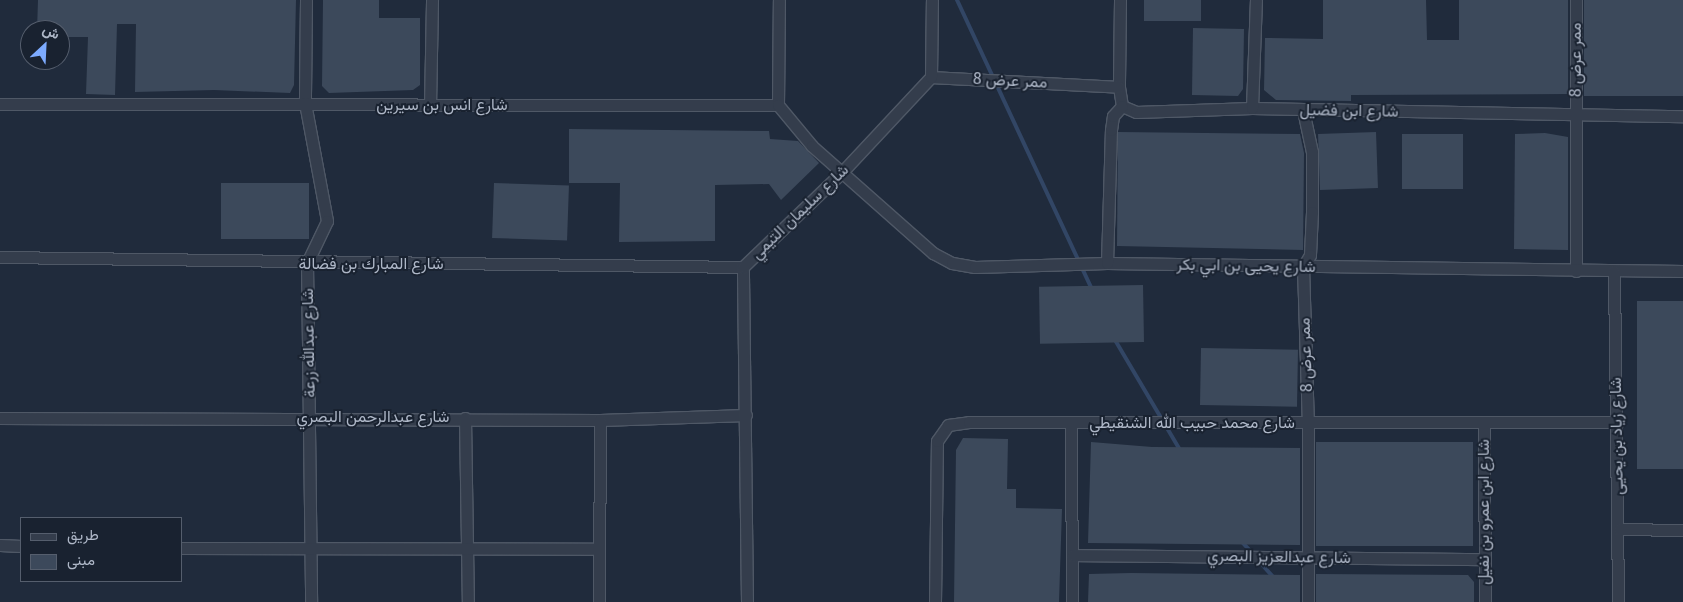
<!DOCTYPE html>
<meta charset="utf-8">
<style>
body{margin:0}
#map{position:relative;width:1683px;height:602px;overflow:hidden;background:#202b3c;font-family:"Fira Sans",Vazirmatn,sans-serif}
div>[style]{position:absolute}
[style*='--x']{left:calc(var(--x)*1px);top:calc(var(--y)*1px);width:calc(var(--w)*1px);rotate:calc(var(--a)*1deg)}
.stream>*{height:4px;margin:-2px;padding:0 2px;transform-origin:2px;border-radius:2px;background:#324665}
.building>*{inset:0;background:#3c495b;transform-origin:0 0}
.roads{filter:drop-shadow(1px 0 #4f5866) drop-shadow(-1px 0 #4f5866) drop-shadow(0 1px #4f5866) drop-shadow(0 -1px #4f5866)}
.minor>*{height:11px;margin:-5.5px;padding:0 5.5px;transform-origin:5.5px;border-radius:5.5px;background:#343d4c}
span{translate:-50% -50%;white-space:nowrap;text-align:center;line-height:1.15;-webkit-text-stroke:4px #192230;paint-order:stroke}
.street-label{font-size:16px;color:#afb8c8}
.legend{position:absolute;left:20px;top:517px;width:162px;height:65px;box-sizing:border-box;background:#192230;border:1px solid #555e6d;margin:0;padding:6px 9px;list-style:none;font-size:15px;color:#afb8c8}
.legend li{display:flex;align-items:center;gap:10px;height:25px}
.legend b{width:25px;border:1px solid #555e6d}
.north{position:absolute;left:20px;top:20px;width:50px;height:50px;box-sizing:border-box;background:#192230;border:1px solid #555e6d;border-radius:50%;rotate:25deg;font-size:14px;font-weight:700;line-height:20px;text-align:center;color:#afb8c8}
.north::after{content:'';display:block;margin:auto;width:18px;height:22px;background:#7dabff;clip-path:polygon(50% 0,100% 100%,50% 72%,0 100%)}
</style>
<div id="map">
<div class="stream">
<i style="--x:957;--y:0;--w:318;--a:65"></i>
<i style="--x:1115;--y:340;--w:128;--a:59.4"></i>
<i style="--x:1241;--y:541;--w:18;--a:47"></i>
<i style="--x:1257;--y:559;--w:25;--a:48"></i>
</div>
<div class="building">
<i style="clip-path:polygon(38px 0,296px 0,294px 85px,290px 93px,214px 90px,135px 92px,136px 24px,117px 24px,115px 95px,86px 94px,88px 37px,60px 37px,60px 30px,37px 30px)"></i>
<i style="clip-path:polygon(323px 0,379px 0,379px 18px,420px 18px,420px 85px,413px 90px,329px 93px,322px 86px)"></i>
<i style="left:1144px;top:0;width:57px;height:21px"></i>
<i style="clip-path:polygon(1323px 0,1426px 0,1427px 40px,1459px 40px,1459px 0,1568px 0,1568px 94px,1351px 95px,1351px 101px,1276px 100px,1264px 90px,1265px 38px,1323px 39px)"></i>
<i style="left:1584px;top:0;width:99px;height:96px"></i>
<i style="clip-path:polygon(1193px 28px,1244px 29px,1243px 89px,1238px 96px,1192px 95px)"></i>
<i style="clip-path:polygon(569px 129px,769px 131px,770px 139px,798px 141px,819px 163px,781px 200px,769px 184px,715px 185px,715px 241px,619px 242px,620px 183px,569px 183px)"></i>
<i style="clip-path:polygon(1118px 132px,1300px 134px,1304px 153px,1303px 250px,1117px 246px)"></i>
<i style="left:1376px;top:132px;width:56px;height:58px;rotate:88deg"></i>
<i style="left:1402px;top:134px;width:61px;height:55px"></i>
<i style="clip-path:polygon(1515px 134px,1545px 133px,1568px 137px,1568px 250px,1514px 249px)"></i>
<i style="left:221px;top:183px;width:88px;height:56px"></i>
<i style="left:494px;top:183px;width:75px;height:55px;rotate:2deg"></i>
<i style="left:1143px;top:285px;width:57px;height:104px;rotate:89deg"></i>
<i style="left:1637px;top:301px;width:46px;height:168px"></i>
<i style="left:1201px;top:348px;width:97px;height:57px;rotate:1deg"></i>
<i style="clip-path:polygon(963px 438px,1008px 439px,1007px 489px,1016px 489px,1016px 508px,1062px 509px,1059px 602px,954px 602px,956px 450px)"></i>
<i style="clip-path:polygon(1091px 442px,1152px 447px,1300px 448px,1300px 545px,1088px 543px)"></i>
<i style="left:1473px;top:442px;width:104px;height:157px;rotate:90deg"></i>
<i style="clip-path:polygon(1131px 573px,1300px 575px,1300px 602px,1088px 602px,1089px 574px)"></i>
<i style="clip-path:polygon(1316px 574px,1468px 575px,1474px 582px,1474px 602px,1316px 602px)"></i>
</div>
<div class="roads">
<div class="minor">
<i style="--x:306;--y:0;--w:103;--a:90.6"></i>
<i style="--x:305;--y:103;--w:120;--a:79.4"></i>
<i style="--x:327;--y:221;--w:47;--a:115.5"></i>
<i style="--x:307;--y:263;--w:339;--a:89.3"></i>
<i style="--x:1120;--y:0;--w:87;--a:90.7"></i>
<i style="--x:1119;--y:87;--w:19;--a:81"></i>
<i style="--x:1122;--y:106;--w:15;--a:23"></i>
<i style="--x:1136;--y:112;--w:116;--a:-2"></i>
<i style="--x:1252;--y:108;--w:431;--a:1.1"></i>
<i style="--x:1576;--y:0;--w:271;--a:90"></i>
<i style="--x:931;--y:77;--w:188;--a:3"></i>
<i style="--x:0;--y:104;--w:778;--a:0.07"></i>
<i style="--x:778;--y:105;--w:105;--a:-89.5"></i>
<i style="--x:778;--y:105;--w:53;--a:50.3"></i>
<i style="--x:812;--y:146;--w:162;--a:41.5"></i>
<i style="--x:933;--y:253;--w:21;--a:28"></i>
<i style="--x:952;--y:263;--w:23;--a:10"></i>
<i style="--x:975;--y:267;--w:132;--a:-1.7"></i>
<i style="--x:1107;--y:263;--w:576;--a:0.8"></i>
<i style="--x:430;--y:106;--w:106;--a:-88.9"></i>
<i style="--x:1252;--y:108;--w:108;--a:-87.9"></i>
<i style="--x:1303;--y:110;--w:43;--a:77.9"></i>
<i style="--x:1312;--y:152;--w:60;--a:90"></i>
<i style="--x:1312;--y:212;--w:43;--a:92.7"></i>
<i style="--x:1310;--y:255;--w:14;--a:120"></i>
<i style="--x:1303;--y:267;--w:155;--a:88.2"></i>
<i style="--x:1308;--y:422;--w:180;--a:90"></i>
<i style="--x:0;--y:257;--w:743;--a:0.77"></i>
<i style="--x:1107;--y:263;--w:133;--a:-88.3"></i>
<i style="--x:1111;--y:130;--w:14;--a:-82"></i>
<i style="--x:1113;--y:116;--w:13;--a:-48"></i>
<i style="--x:1614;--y:271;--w:331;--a:89.3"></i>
<i style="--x:0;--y:418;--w:600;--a:0.19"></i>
<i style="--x:600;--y:420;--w:146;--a:-2"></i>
<i style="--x:465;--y:418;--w:184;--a:89.1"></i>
<i style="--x:1071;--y:423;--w:179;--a:89.7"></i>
<i style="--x:1484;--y:423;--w:179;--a:89.7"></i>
<i style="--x:1619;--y:529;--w:64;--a:0.9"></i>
<i style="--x:0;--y:545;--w:21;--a:3"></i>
<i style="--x:181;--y:548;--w:417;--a:0.1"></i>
<i style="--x:1073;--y:555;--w:412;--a:0.6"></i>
<i style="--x:599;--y:602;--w:182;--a:-89.7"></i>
<i style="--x:747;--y:602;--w:335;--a:-90.7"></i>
<i style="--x:743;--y:267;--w:139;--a:-43.8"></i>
<i style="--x:843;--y:171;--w:129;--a:-46.9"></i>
<i style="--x:931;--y:77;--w:77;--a:-89.3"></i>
<i style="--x:935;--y:602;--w:161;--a:-89.3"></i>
<i style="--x:937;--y:441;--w:19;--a:-55"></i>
<i style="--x:948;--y:425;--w:21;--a:-8"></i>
<i style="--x:969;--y:422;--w:649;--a:0"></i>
</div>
</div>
<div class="street-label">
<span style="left:1576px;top:60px;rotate:-90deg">ممر عرض 8</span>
<span style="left:1010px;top:81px;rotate:3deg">ممر عرض 8</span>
<span style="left:442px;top:105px">شارع انس بن سيرين</span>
<span style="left:1349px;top:111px;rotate:1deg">شارع ابن فضيل</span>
<span style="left:800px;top:212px;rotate:-44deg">شارع سليمان التيمي</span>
<span style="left:371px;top:264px">شارع المبارك بن فضالة</span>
<span style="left:1246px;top:266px;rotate:1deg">شارع يحيى بن ابي بكر</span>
<span style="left:309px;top:343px;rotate:-91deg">شارع عبدالله زرعة</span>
<span style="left:1306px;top:355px;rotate:-92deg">ممر عرض 8</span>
<span style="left:373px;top:417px">شارع عبدالرحمن البصري</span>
<span style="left:1192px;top:423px">شارع محمد حبيب الله الشنقيطي</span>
<span style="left:1617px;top:436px;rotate:-91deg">شارع زياد بن يحيى</span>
<span style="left:1484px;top:512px;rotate:-90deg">شارع ابن عمرو بن نفيل</span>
<span style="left:1279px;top:557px;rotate:1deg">شارع عبدالعزيز البصري</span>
</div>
<ul class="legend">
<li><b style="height:6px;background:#343d4c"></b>طريق</li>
<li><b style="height:14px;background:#3c495b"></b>مبنى</li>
</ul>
<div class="north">ش</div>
</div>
